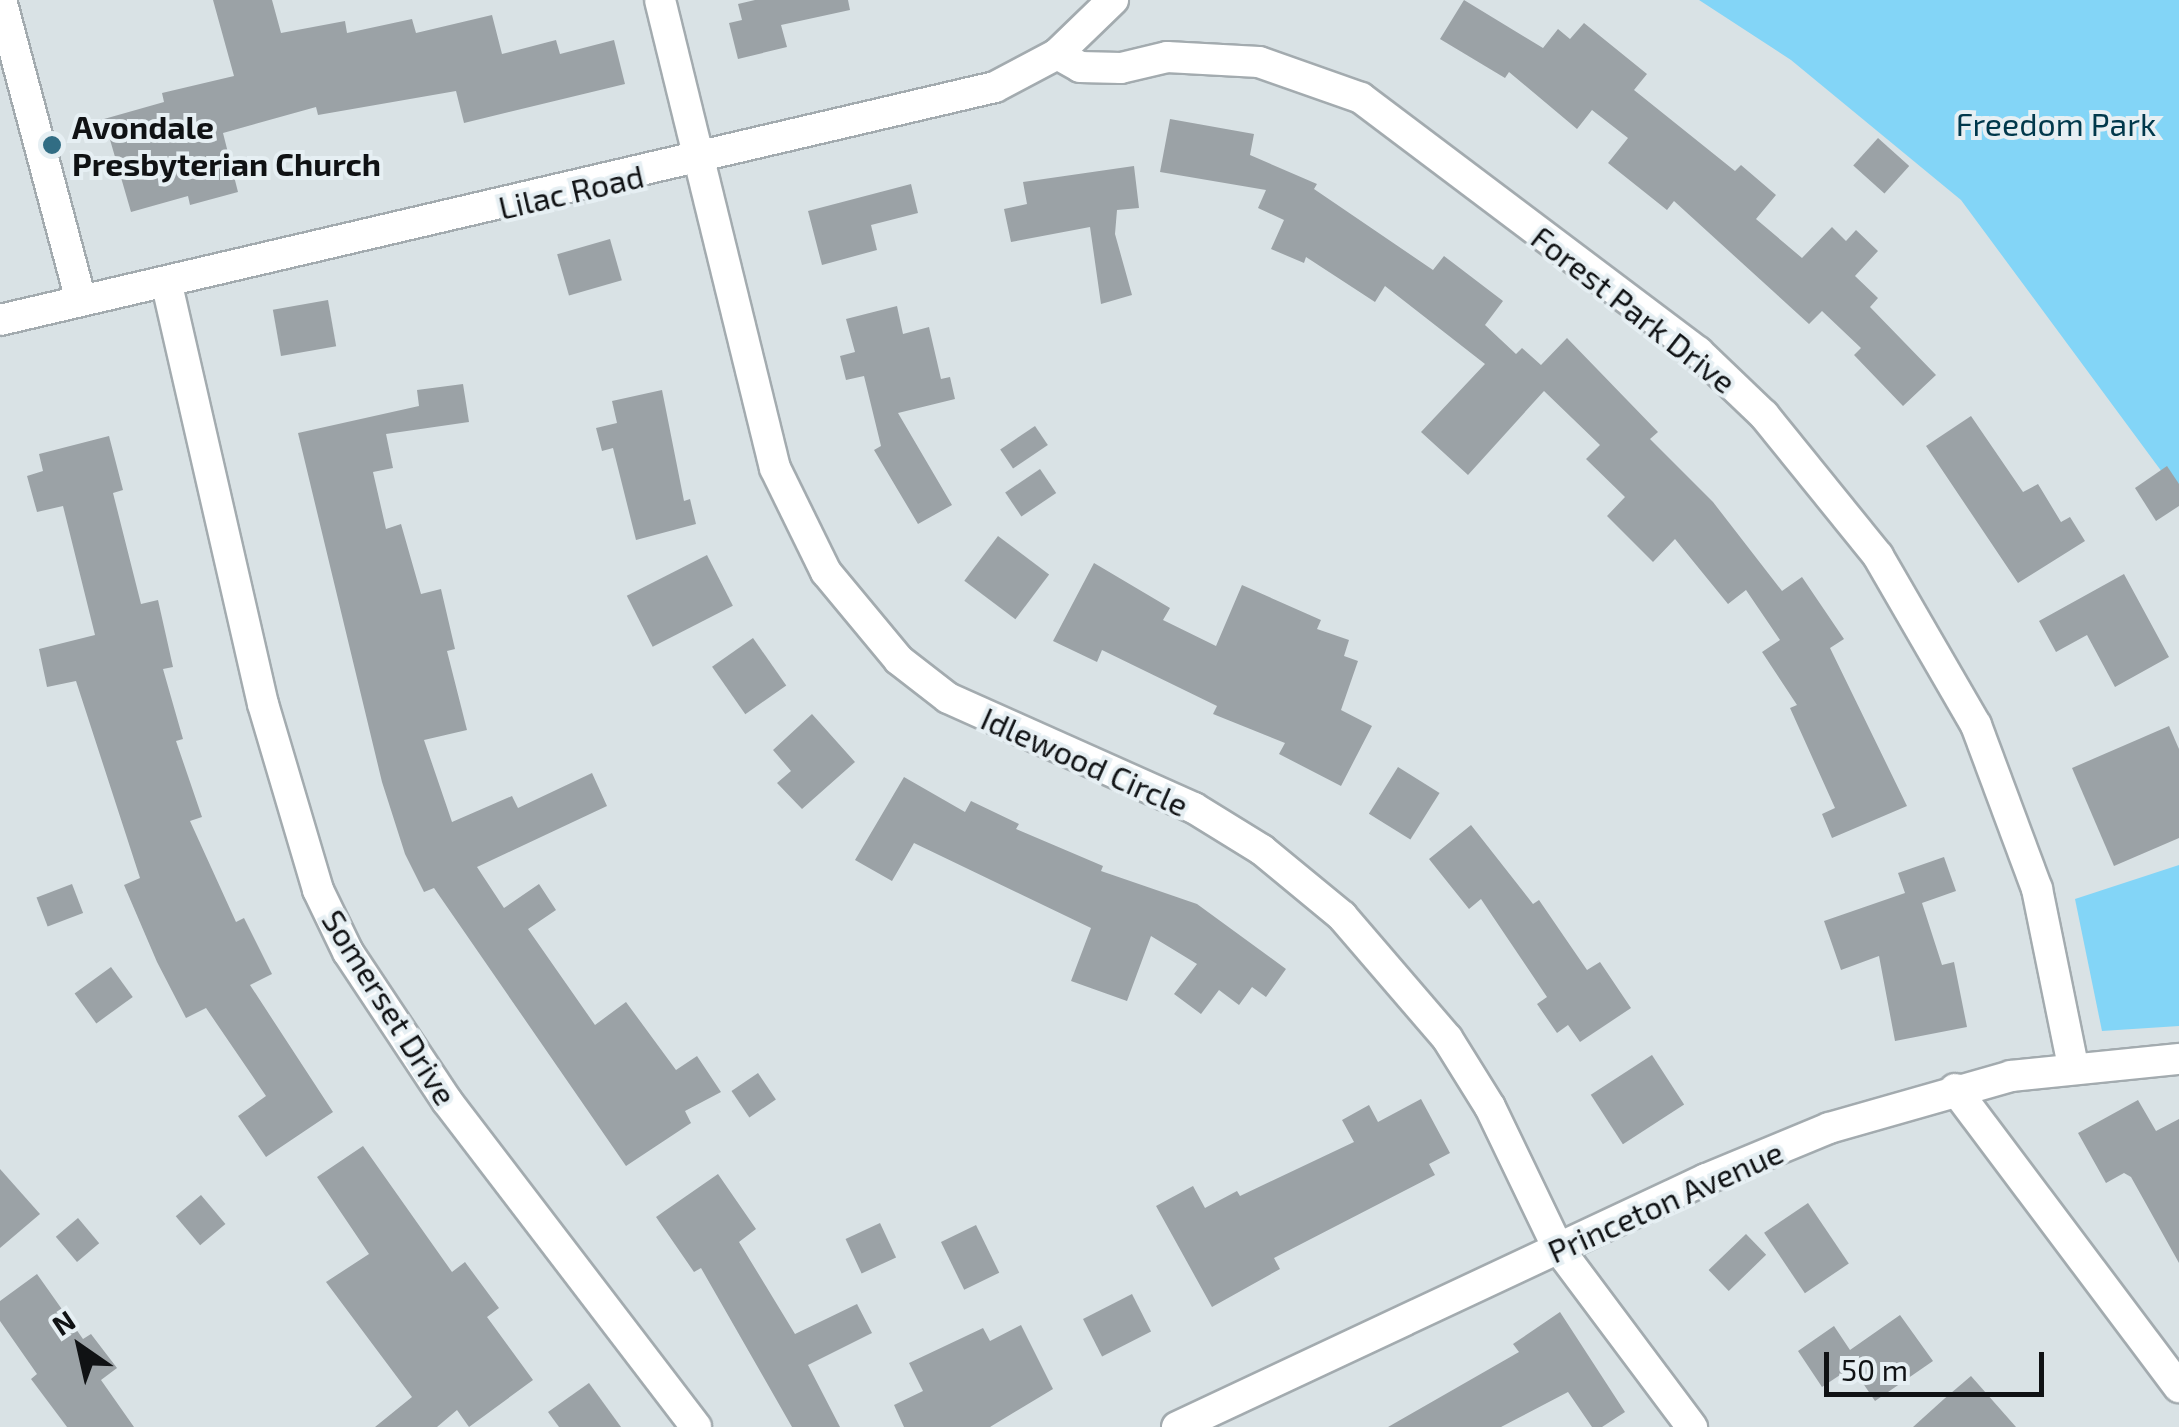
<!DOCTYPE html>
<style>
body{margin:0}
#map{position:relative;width:2179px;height:1427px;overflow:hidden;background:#d9e2e5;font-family:"Exo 2",sans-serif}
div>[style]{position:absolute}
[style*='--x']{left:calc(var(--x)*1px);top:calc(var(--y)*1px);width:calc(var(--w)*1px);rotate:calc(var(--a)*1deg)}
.green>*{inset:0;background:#83d5f7}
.building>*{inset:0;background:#9ba2a6;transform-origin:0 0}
.roads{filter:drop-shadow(2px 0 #a3abaf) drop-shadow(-2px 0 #a3abaf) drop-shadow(0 2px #a3abaf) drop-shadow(0 -2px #a3abaf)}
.minor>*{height:30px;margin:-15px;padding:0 15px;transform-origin:15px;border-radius:15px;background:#fff}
.dots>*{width:28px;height:28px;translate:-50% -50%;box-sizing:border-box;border:5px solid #e6eff3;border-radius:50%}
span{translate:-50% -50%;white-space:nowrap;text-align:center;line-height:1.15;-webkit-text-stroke:8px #e6eff3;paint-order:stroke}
.park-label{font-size:32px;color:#00384b}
.poi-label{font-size:32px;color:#101214;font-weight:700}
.left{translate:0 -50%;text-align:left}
.street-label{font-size:32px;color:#101214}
.north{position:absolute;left:30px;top:1297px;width:100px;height:100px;-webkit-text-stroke:8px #e6eff3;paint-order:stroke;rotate:326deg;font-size:28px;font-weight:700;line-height:40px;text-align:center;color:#101214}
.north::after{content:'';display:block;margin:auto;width:35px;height:45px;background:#101214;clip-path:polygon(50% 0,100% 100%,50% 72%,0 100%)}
.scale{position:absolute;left:1824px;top:1352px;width:220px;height:45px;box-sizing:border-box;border:5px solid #101214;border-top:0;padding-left:12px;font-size:30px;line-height:35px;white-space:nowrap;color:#101214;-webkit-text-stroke:8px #e6eff3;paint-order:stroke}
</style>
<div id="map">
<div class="green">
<i style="clip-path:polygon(1699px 0,2179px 0,2179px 495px,1961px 200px,1791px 60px)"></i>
<i style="clip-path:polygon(2179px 865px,2179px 1026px,2102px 1031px,2075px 899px)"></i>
</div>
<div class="building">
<i style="clip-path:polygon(213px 0,272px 0,281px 33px,345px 21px,347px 33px,412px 19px,416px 33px,492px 15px,502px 54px,556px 40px,560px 54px,614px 40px,625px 84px,464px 123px,456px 91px,318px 115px,316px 107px,223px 133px,238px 192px,190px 205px,188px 196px,131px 212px,104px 119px,164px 102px,162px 93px,234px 76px)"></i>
<i style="clip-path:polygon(755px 0,848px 0,850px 10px,781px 25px,787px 47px,738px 59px,729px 23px,742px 20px,738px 4px)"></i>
<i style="clip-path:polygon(1464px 0,1543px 48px,1558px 29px,1570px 39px,1584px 23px,1647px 74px,1634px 90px,1735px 171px,1741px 165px,1776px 195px,1756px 219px,1802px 258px,1832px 227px,1846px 241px,1856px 230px,1878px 251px,1855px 276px,1878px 298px,1870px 307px,1936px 375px,1903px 406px,1854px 355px,1861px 348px,1822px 311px,1809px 324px,1674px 201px,1667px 210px,1608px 163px,1628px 138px,1592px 110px,1577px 129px,1509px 72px,1505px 78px,1440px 39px)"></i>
<i style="clip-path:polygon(1170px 119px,1254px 134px,1250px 155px,1317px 184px,1314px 189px,1433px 270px,1444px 256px,1503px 301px,1485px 325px,1516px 354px,1522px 348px,1541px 365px,1567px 338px,1658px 432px,1650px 439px,1713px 502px,1782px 591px,1802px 577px,1844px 639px,1830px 648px,1907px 806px,1832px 838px,1822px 814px,1835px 808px,1790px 708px,1797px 705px,1762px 652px,1780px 640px,1746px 590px,1728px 604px,1675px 539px,1653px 562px,1607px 516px,1625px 497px,1586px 459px,1600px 445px,1544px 391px,1468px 475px,1421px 432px,1485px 364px,1385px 286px,1375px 302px,1306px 257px,1304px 263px,1271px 249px,1284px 220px,1258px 208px,1266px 190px,1160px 172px)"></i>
<i style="left:1878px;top:138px;width:42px;height:37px;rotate:42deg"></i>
<i style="clip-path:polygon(1134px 166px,1139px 208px,1117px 210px,1115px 234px,1132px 295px,1101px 304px,1090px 227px,1011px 242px,1004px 209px,1027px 204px,1023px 182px)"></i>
<i style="clip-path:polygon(911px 184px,918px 213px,871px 225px,877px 250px,822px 265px,808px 211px)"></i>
<i style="left:610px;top:239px;width:43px;height:55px;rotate:74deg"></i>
<i style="left:328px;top:300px;width:47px;height:56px;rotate:80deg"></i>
<i style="clip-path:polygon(897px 306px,903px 334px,929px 327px,941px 379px,950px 377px,955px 399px,898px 413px,952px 505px,918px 524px,874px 450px,881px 446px,864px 376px,846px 380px,840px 356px,855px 352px,846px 319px)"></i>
<i style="clip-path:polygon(463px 384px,469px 422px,386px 434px,393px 468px,373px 472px,386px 529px,401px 524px,421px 594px,441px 589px,455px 649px,447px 651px,467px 730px,424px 740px,452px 822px,512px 796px,518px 808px,592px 773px,607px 806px,477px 867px,504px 908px,539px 884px,556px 910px,528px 929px,595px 1025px,626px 1002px,676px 1070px,697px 1056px,721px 1092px,685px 1111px,691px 1123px,626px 1166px,434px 888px,424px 892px,405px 854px,382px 782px,298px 433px,419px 406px,417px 390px)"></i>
<i style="clip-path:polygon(662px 390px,684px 501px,690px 499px,696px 524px,636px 540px,613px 448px,602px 451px,596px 428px,617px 423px,612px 401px)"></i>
<i style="clip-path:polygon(1971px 416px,2023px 492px,2038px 484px,2061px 522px,2070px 517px,2085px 541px,2018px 583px,1926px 446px)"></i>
<i style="left:1035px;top:426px;width:23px;height:42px;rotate:56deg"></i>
<i style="clip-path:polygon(109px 436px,123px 490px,113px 493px,141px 604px,158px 600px,173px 667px,163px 669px,183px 739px,176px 741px,202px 817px,190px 821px,236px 922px,244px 918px,272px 974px,250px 985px,333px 1112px,266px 1157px,238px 1116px,266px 1096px,206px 1008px,186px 1018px,157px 962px,124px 885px,140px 878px,76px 681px,47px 687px,39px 649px,95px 635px,63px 506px,37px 512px,27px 476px,43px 471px,39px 454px)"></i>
<i style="clip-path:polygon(2167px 466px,2179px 484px,2179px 506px,2156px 521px,2135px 488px)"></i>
<i style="left:1040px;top:469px;width:29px;height:42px;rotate:56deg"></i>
<i style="left:998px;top:536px;width:64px;height:56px;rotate:37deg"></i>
<i style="left:707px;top:555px;width:57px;height:90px;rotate:63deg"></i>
<i style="clip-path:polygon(1094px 563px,1170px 608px,1163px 620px,1216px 646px,1242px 585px,1321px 620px,1317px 629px,1349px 640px,1344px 656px,1358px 661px,1341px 710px,1372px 726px,1341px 786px,1279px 754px,1285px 743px,1213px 714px,1217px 706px,1102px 650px,1097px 662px,1053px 641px)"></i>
<i style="clip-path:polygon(2124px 574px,2169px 657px,2115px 687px,2087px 635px,2056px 652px,2039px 621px)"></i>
<i style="left:753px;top:638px;width:58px;height:50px;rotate:55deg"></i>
<i style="clip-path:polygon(812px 714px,855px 762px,802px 809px,777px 783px,791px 771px,773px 750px)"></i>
<i style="clip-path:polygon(2169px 726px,2179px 749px,2179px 838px,2114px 866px,2072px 768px)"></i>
<i style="left:1398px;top:767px;width:49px;height:55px;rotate:32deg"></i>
<i style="clip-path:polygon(904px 777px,965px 812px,971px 801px,1019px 824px,1016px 829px,1103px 866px,1101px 871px,1197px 904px,1286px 969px,1266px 997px,1252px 987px,1239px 1005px,1219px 990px,1201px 1014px,1174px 994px,1197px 964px,1151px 936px,1127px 1001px,1071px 981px,1091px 928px,914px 843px,892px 881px,855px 860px)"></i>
<i style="clip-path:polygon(1471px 825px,1533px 904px,1539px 900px,1587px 970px,1600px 962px,1631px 1008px,1580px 1042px,1568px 1025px,1557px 1033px,1537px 1004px,1547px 997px,1481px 899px,1469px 909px,1429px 859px)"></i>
<i style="clip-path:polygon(1944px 857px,1956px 891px,1922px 903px,1942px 965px,1954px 962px,1967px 1027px,1895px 1041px,1879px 956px,1841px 970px,1824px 921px,1905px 893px,1898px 873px)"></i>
<i style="left:72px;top:884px;width:31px;height:38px;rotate:69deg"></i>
<i style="left:111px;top:967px;width:37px;height:45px;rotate:54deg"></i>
<i style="left:1652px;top:1055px;width:59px;height:73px;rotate:57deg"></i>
<i style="left:758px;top:1073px;width:32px;height:32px;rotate:56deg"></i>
<i style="clip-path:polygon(1421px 1099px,1450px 1153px,1429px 1164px,1435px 1175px,1274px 1258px,1280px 1269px,1212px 1307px,1156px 1206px,1193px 1186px,1205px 1208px,1237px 1191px,1240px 1196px,1354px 1142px,1342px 1120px,1369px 1105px,1378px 1122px)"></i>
<i style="clip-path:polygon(2138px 1100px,2156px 1131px,2179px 1119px,2179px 1263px,2131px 1177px,2124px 1173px,2106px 1183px,2078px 1133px)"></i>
<i style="clip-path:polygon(363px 1146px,452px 1272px,465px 1262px,499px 1308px,487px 1317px,533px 1380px,469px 1427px,457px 1410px,437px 1427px,375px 1427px,412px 1397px,326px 1282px,369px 1254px,317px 1177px)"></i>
<i style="clip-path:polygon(0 1169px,40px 1214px,0 1248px)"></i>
<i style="clip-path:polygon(718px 1174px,756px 1229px,739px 1242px,795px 1334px,857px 1304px,872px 1333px,808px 1365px,840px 1427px,792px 1427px,701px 1268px,694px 1272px,656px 1217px)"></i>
<i style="left:201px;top:1195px;width:38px;height:33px;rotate:50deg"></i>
<i style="left:1808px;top:1203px;width:73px;height:53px;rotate:56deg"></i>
<i style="left:78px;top:1218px;width:33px;height:29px;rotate:50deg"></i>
<i style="left:880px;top:1223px;width:38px;height:38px;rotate:65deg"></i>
<i style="left:976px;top:1225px;width:53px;height:39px;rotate:64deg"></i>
<i style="left:1746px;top:1234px;width:29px;height:52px;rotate:46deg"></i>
<i style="clip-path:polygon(37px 1274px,83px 1339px,91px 1334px,117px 1368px,101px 1380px,134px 1427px,67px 1427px,31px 1379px,37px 1374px,0 1321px,0 1301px)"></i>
<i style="left:1132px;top:1294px;width:42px;height:55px;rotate:63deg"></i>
<i style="clip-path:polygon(1560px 1312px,1625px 1412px,1602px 1427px,1592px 1427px,1568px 1392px,1501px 1427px,1388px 1427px,1519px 1352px,1513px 1344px)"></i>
<i style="clip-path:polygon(1900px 1315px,1933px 1361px,1875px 1401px,1852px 1367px,1822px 1387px,1798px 1351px,1834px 1326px,1850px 1350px)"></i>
<i style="clip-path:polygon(1021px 1325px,1053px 1389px,990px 1427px,904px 1427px,894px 1405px,923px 1391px,909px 1363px,983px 1328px,990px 1341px)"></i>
<i style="clip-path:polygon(1971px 1376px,2016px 1427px,1913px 1427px,1944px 1399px)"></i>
<i style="clip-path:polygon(589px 1383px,621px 1427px,559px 1427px,548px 1412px)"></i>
</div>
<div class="roads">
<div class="minor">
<i style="--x:1;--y:0;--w:311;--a:75.1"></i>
<i style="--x:660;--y:0;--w:482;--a:76.2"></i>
<i style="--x:775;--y:468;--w:116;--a:63.9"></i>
<i style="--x:826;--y:572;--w:114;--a:50.3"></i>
<i style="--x:899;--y:660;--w:62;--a:37.8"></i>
<i style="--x:948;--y:698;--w:269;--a:24.1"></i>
<i style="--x:1194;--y:808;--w:80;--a:31.7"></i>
<i style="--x:1262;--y:850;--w:104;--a:39.5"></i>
<i style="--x:1342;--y:916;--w:161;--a:49.3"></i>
<i style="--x:1447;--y:1038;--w:81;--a:58.1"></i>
<i style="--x:1490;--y:1107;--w:157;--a:64.3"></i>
<i style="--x:1558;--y:1248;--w:224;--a:53.2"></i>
<i style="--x:1057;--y:54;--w:26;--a:29"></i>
<i style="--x:1080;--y:67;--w:41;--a:1.4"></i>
<i style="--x:1121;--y:68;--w:47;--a:-13.4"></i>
<i style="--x:1167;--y:57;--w:92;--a:3.1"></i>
<i style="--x:1259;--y:62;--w:108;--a:19.4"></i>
<i style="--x:1361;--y:98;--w:422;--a:37"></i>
<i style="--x:1698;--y:352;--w:91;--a:43.7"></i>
<i style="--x:1764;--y:415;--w:181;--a:51"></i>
<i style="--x:1878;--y:556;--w:195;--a:59.9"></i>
<i style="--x:1976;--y:725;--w:175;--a:69.6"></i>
<i style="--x:2037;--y:889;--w:181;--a:78.5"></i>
<i style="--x:167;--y:285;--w:430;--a:77.1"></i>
<i style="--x:263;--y:704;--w:194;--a:73.5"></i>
<i style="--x:318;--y:890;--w:69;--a:64.2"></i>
<i style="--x:348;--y:952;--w:179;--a:56.4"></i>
<i style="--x:447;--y:1101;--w:410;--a:52.6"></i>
<i style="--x:0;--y:320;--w:1022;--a:-13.18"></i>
<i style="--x:995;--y:87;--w:70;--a:-28"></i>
<i style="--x:1057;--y:54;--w:78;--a:-44"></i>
<i style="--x:1955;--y:1089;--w:373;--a:53.1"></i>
<i style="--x:1177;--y:1427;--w:584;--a:-25.12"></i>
<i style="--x:1706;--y:1179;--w:133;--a:-22.5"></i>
<i style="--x:1829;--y:1128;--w:189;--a:-15.9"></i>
<i style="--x:2011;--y:1076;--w:169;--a:-5.8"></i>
</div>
</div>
<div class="dots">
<i style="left:52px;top:145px;background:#316d84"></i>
</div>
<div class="park-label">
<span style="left:2056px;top:123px">Freedom Park</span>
</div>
<div class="poi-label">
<span class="left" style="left:72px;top:145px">Avondale<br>Presbyterian Church</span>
</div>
<div class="street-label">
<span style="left:571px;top:191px;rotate:-13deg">Lilac Road</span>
<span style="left:1634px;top:309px;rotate:38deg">Forest Park Drive</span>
<span style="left:1085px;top:761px;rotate:24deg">Idlewood Circle</span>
<span style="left:390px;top:1007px;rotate:58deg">Somerset Drive</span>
<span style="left:1665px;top:1201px;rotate:-24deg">Princeton Avenue</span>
</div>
<div class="north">N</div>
<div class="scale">50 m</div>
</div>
